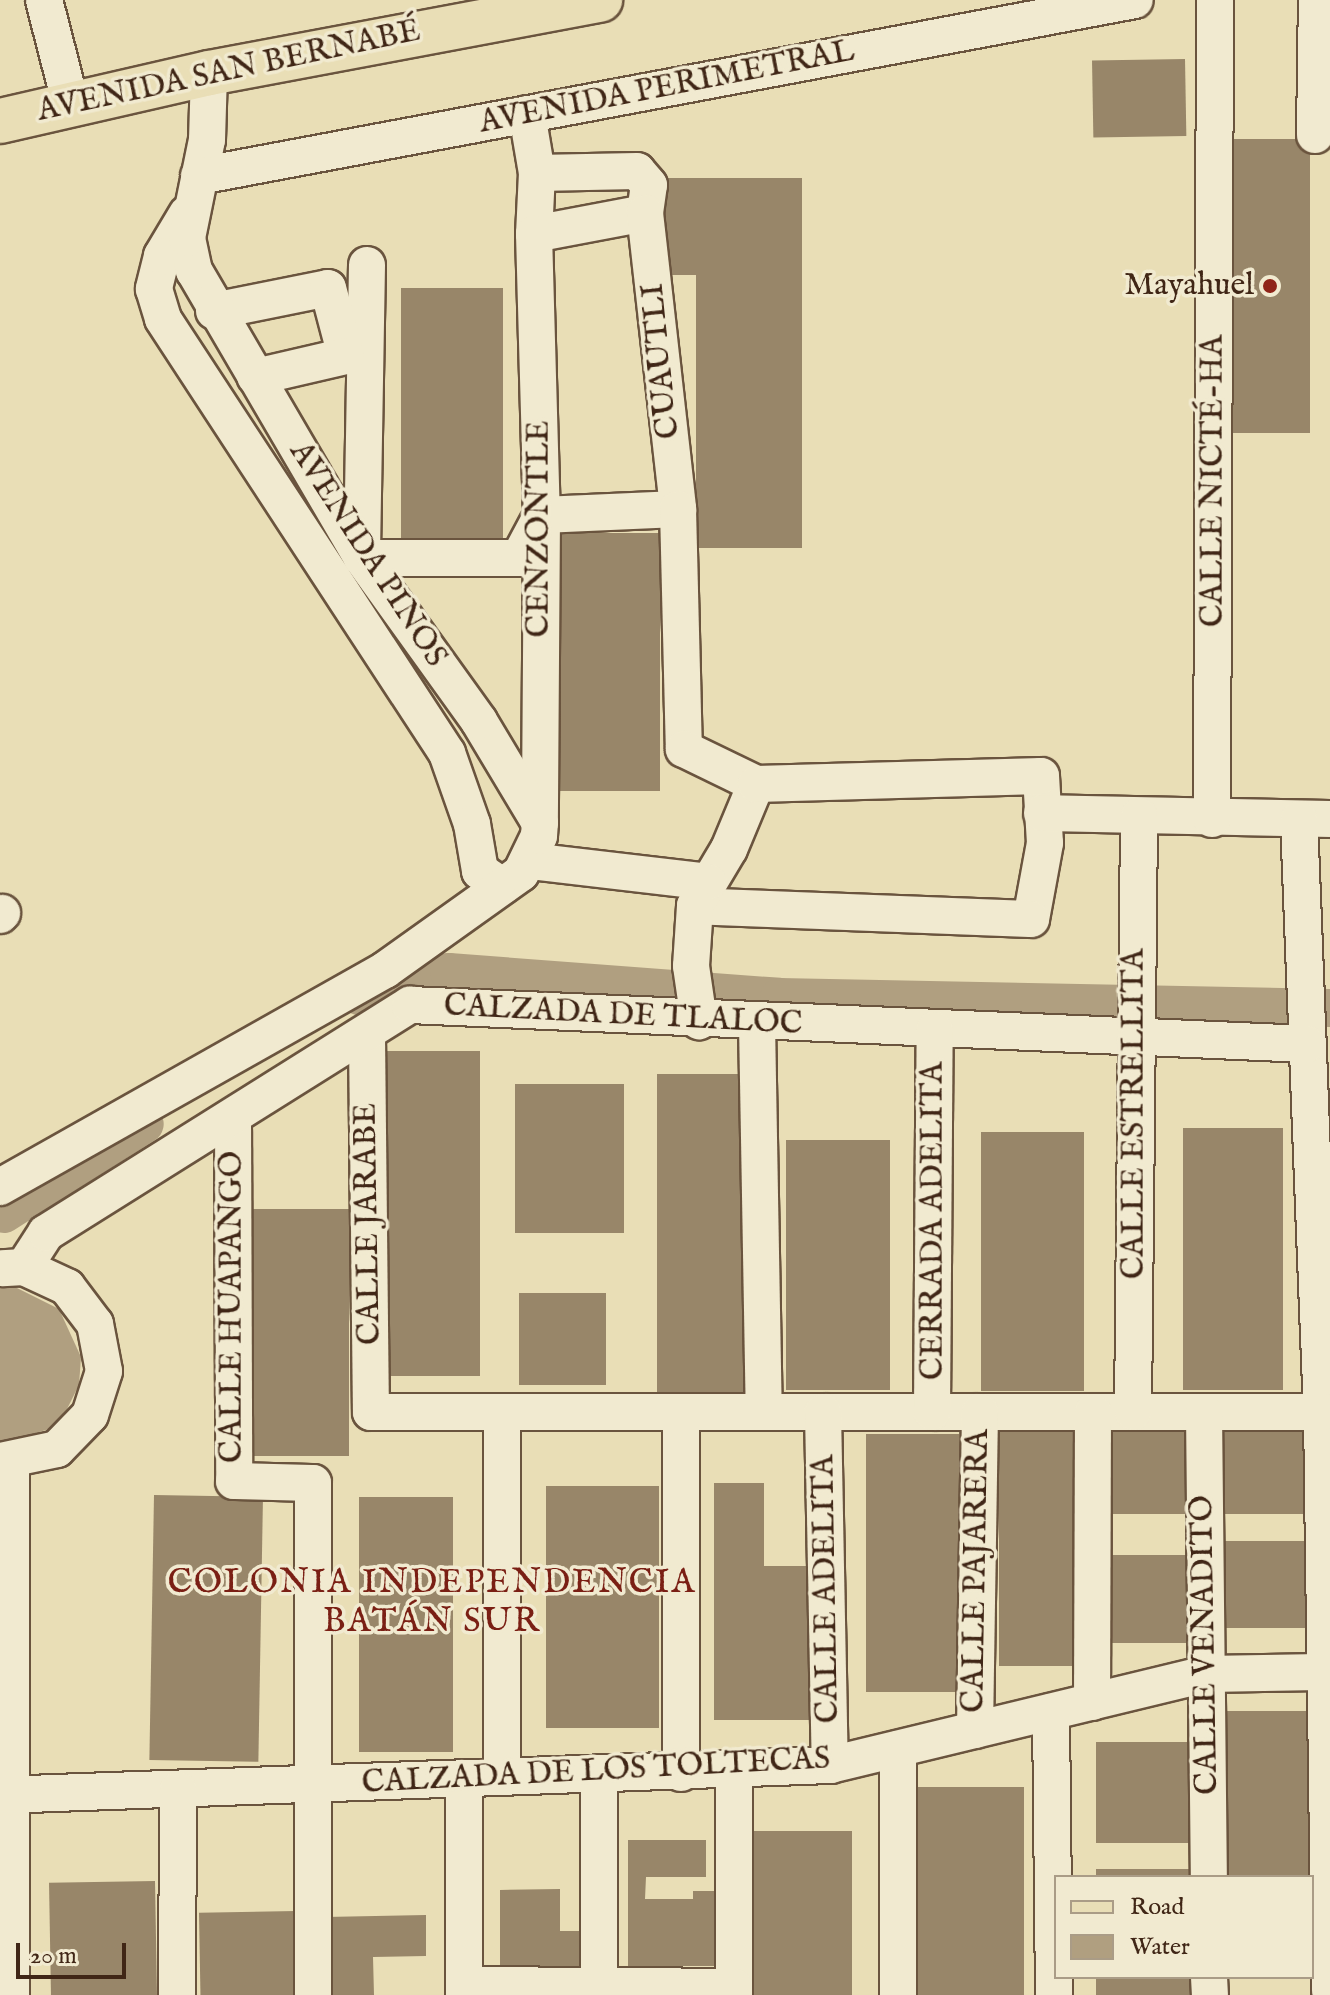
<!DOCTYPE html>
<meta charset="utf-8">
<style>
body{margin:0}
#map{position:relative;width:1330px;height:1995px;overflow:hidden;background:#e9deb6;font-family:"IM FELL English",serif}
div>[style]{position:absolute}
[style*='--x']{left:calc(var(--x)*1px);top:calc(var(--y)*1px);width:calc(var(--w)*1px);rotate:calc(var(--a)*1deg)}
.water>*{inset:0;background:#b09f80}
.canal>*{height:38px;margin:-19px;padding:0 19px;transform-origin:19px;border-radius:19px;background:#b09f80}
.building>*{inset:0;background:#988669;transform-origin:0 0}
.roads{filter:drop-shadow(2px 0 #6a543e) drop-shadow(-2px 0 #6a543e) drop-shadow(0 2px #6a543e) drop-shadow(0 -2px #6a543e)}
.minor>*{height:36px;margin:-18px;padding:0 18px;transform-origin:18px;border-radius:18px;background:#f1ead0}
.major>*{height:44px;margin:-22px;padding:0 22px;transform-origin:22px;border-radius:22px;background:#e9deb6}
.dots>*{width:22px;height:22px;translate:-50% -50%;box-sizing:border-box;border:4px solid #f1ead0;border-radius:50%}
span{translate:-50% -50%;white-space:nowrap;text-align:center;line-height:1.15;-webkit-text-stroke:7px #f1ead0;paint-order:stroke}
.street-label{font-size:32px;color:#402616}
.poi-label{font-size:32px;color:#402616}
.right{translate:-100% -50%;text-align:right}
.neighbourhood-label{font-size:34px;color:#7a1f14;letter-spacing:2px}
.legend{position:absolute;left:1054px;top:1875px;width:260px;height:104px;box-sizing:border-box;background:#f1ead0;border:2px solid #aa9c86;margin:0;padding:10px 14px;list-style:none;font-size:24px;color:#402616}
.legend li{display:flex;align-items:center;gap:16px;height:40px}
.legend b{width:40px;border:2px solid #aa9c86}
.scale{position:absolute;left:16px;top:1943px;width:110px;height:36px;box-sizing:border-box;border:4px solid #402616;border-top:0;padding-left:10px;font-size:24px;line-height:28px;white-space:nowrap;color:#402616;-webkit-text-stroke:6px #f1ead0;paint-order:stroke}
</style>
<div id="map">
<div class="water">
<i style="clip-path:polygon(11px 1285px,59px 1309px,81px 1357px,79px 1385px,67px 1409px,49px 1429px,0 1444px,0 1286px)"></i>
</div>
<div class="canal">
<i style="--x:359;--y:996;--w:35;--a:-31"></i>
<i style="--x:389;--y:978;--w:60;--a:-5.7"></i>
<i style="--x:449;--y:972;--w:331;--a:4.3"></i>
<i style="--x:779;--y:997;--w:551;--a:1.14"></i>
<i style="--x:4;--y:1214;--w:167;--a:-32.6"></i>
</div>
<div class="building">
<i style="left:1185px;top:59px;width:77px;height:93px;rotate:89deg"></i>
<i style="left:1229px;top:139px;width:81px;height:294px"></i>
<i style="clip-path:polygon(663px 178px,802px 178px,802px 548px,696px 548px,696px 275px,663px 275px)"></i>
<i style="left:401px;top:288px;width:102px;height:256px"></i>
<i style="left:555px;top:533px;width:105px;height:258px"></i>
<i style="left:385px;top:1051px;width:95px;height:325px"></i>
<i style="left:657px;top:1074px;width:87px;height:322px"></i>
<i style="left:515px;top:1084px;width:109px;height:149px"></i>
<i style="left:1183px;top:1128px;width:100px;height:262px"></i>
<i style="left:981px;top:1132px;width:103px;height:259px"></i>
<i style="left:786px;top:1140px;width:104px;height:250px"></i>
<i style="left:251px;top:1209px;width:98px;height:247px"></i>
<i style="left:519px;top:1293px;width:87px;height:92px"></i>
<i style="left:1109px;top:1425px;width:86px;height:89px"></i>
<i style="left:999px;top:1428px;width:83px;height:238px"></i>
<i style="left:1223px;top:1428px;width:90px;height:86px"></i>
<i style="left:866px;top:1434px;width:93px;height:258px"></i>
<i style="clip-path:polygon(714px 1483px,764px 1483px,764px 1566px,813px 1566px,813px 1720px,714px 1720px)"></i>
<i style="left:546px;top:1486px;width:113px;height:242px"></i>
<i style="left:154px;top:1495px;width:109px;height:265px;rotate:1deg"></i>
<i style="left:359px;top:1497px;width:94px;height:255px"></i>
<i style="left:1225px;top:1541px;width:91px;height:87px"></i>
<i style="left:1107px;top:1555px;width:89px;height:88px"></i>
<i style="left:1223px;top:1711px;width:95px;height:166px"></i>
<i style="left:1096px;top:1742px;width:95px;height:101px"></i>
<i style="left:915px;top:1787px;width:109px;height:208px"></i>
<i style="left:750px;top:1831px;width:102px;height:164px"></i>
<i style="clip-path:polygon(628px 1840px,706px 1840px,706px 1877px,646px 1877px,645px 1899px,693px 1899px,693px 1891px,717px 1891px,716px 1966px,628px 1966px)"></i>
<i style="left:1096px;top:1869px;width:104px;height:8px"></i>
<i style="left:155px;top:1881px;width:114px;height:106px;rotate:89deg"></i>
<i style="clip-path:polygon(560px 1889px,560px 1931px,592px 1931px,592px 1966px,500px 1967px,500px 1890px)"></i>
<i style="left:296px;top:1911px;width:84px;height:97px;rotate:89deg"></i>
<i style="clip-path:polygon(426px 1915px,426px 1956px,373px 1957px,374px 1995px,327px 1995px,325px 1917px)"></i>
<i style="left:1096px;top:1977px;width:104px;height:18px"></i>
</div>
<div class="roads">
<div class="minor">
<i style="--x:44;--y:0;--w:108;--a:75.6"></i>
<i style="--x:527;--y:114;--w:60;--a:80.4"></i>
<i style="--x:537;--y:173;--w:61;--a:92.8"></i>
<i style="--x:534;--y:234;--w:113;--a:-10.7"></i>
<i style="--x:645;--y:213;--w:28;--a:-82"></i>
<i style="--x:649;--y:185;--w:18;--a:-131"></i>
<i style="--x:637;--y:171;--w:100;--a:178.9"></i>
<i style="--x:1315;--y:135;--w:135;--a:-89.2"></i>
<i style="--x:199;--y:176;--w:952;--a:-10.65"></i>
<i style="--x:645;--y:213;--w:298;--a:83.6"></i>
<i style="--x:187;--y:214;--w:49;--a:120.8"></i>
<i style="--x:162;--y:256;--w:34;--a:104"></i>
<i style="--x:154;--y:289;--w:31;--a:73"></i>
<i style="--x:163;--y:319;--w:519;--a:56.8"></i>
<i style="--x:447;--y:753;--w:75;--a:70.6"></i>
<i style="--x:472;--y:824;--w:48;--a:80.3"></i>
<i style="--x:480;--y:871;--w:27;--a:34"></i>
<i style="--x:534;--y:234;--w:281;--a:88.4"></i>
<i style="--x:542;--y:515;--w:306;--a:90.4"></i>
<i style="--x:367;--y:265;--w:293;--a:91"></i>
<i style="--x:362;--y:558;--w:157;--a:0"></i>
<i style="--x:519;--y:558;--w:49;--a:-61.9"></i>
<i style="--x:542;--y:515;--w:136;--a:-2.5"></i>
<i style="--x:678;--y:509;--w:240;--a:88.6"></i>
<i style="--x:684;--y:749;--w:80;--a:25.9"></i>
<i style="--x:214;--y:311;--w:116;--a:-11.4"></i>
<i style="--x:328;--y:288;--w:70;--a:75.2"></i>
<i style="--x:346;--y:356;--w:93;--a:167"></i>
<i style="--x:1041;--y:776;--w:67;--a:86.6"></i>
<i style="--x:1045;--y:843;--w:77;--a:100.4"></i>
<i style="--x:1031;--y:919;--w:336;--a:-177.8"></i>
<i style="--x:695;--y:906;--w:66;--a:-59.2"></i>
<i style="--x:729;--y:849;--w:70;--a:-67.4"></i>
<i style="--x:756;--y:784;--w:285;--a:-1.6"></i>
<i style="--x:1042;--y:813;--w:288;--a:1.2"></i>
<i style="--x:1212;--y:819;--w:819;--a:-89.79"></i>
<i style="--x:1299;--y:819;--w:593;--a:87.78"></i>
<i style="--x:1322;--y:1412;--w:578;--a:89.21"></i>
<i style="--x:530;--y:861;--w:179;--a:6.7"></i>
<i style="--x:695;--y:906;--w:60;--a:93.8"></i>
<i style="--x:691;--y:966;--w:56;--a:81.7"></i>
<i style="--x:0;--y:915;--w:3;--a:-45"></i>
<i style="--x:757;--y:1023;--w:389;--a:89"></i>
<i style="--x:367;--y:1036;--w:376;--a:89.4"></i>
<i style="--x:371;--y:1412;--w:951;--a:0"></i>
<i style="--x:233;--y:1119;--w:362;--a:89.8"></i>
<i style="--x:234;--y:1481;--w:79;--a:1.5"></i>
<i style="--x:313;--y:1483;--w:512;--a:90"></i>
<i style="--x:0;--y:1187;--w:442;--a:-29.4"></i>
<i style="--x:385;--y:970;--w:167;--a:-35.5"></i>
<i style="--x:521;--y:873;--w:41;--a:-64.1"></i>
<i style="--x:539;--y:836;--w:13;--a:-86"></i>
<i style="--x:540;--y:823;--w:119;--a:-120.9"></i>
<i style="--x:479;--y:721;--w:201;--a:-125.7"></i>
<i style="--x:362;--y:558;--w:333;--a:-120.3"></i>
<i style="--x:194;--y:271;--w:34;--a:-102"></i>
<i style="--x:187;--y:238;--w:100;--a:-78.5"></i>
<i style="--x:207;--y:140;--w:67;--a:-88.3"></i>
<i style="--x:24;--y:1267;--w:40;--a:-57.1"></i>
<i style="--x:46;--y:1233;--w:430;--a:-32.1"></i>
<i style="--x:410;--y:1005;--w:898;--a:2.49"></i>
<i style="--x:502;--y:1412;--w:365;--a:90"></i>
<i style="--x:681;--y:1412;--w:361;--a:90"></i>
<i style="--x:823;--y:1412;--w:353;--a:88.9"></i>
<i style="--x:932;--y:1412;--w:382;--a:-89.6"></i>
<i style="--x:1133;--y:1412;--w:596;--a:-89.42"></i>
<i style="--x:1204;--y:1412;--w:465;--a:89.4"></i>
<i style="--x:0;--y:1461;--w:58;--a:-11.9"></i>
<i style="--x:57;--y:1449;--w:47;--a:-45.9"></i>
<i style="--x:90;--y:1415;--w:46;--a:-72.3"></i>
<i style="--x:104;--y:1371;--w:48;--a:-100.8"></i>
<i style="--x:95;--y:1324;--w:46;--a:-127.1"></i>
<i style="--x:67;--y:1287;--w:47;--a:-155.1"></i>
<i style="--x:24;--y:1267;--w:22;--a:177"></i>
<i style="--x:11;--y:1464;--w:531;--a:90"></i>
<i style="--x:1092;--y:1702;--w:290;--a:-89.8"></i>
<i style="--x:1051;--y:1712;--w:283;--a:89.4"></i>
<i style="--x:975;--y:1730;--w:318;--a:-89.1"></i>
<i style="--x:898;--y:1749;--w:246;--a:90"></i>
<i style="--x:734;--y:1771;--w:224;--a:90"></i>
<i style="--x:599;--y:1775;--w:210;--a:90"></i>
<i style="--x:0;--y:1795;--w:831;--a:-2.07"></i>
<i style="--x:830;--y:1765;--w:388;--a:-13.6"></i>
<i style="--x:1207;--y:1674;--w:120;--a:-1"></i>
<i style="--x:1209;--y:1977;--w:18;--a:87"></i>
<i style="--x:464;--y:1985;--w:270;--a:0.4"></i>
<i style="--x:177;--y:1995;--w:205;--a:-89.7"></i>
<i style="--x:464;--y:1995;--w:217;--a:-90"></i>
</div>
<div class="major">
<i style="--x:0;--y:121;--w:214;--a:-12.9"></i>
<i style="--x:209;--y:73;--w:398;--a:-10.6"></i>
</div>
</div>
<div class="dots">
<i style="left:1270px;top:286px;background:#8f2418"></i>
</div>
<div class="street-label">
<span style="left:229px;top:72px;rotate:-12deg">AVENIDA SAN BERNABÉ</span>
<span style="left:667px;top:88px;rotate:-11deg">AVENIDA PERIMETRAL</span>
<span style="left:662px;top:361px;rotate:-96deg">CUAUTLI</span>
<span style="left:1214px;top:481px;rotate:-90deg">CALLE NICTÉ-HA</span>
<span style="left:540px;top:529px;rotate:-90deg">CENZONTLE</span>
<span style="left:367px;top:555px;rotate:57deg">AVENIDA PINOS</span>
<span style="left:623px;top:1016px;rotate:3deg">CALZADA DE TLALOC</span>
<span style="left:1135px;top:1114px;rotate:-90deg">CALLE ESTRELLITA</span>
<span style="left:934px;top:1221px;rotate:-90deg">CERRADA ADELITA</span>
<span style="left:369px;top:1224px;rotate:-91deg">CALLE JARABE</span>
<span style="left:233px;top:1307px;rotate:-90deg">CALLE HUAPANGO</span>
<span style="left:977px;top:1571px;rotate:-89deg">CALLE PAJARERA</span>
<span style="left:827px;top:1589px;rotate:-91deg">CALLE ADELITA</span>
<span style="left:1206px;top:1645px;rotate:-91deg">CALLE VENADITO</span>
<span style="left:596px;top:1772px;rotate:-3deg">CALZADA DE LOS TOLTECAS</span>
</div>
<div class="poi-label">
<span class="right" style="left:1254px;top:286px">Mayahuel</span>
</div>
<div class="neighbourhood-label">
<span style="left:432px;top:1602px">COLONIA INDEPENDENCIA<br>BATÁN SUR</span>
</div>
<ul class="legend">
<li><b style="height:10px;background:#e9deb6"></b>Road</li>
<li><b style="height:22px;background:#b09f80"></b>Water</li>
</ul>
<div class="scale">20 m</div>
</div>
